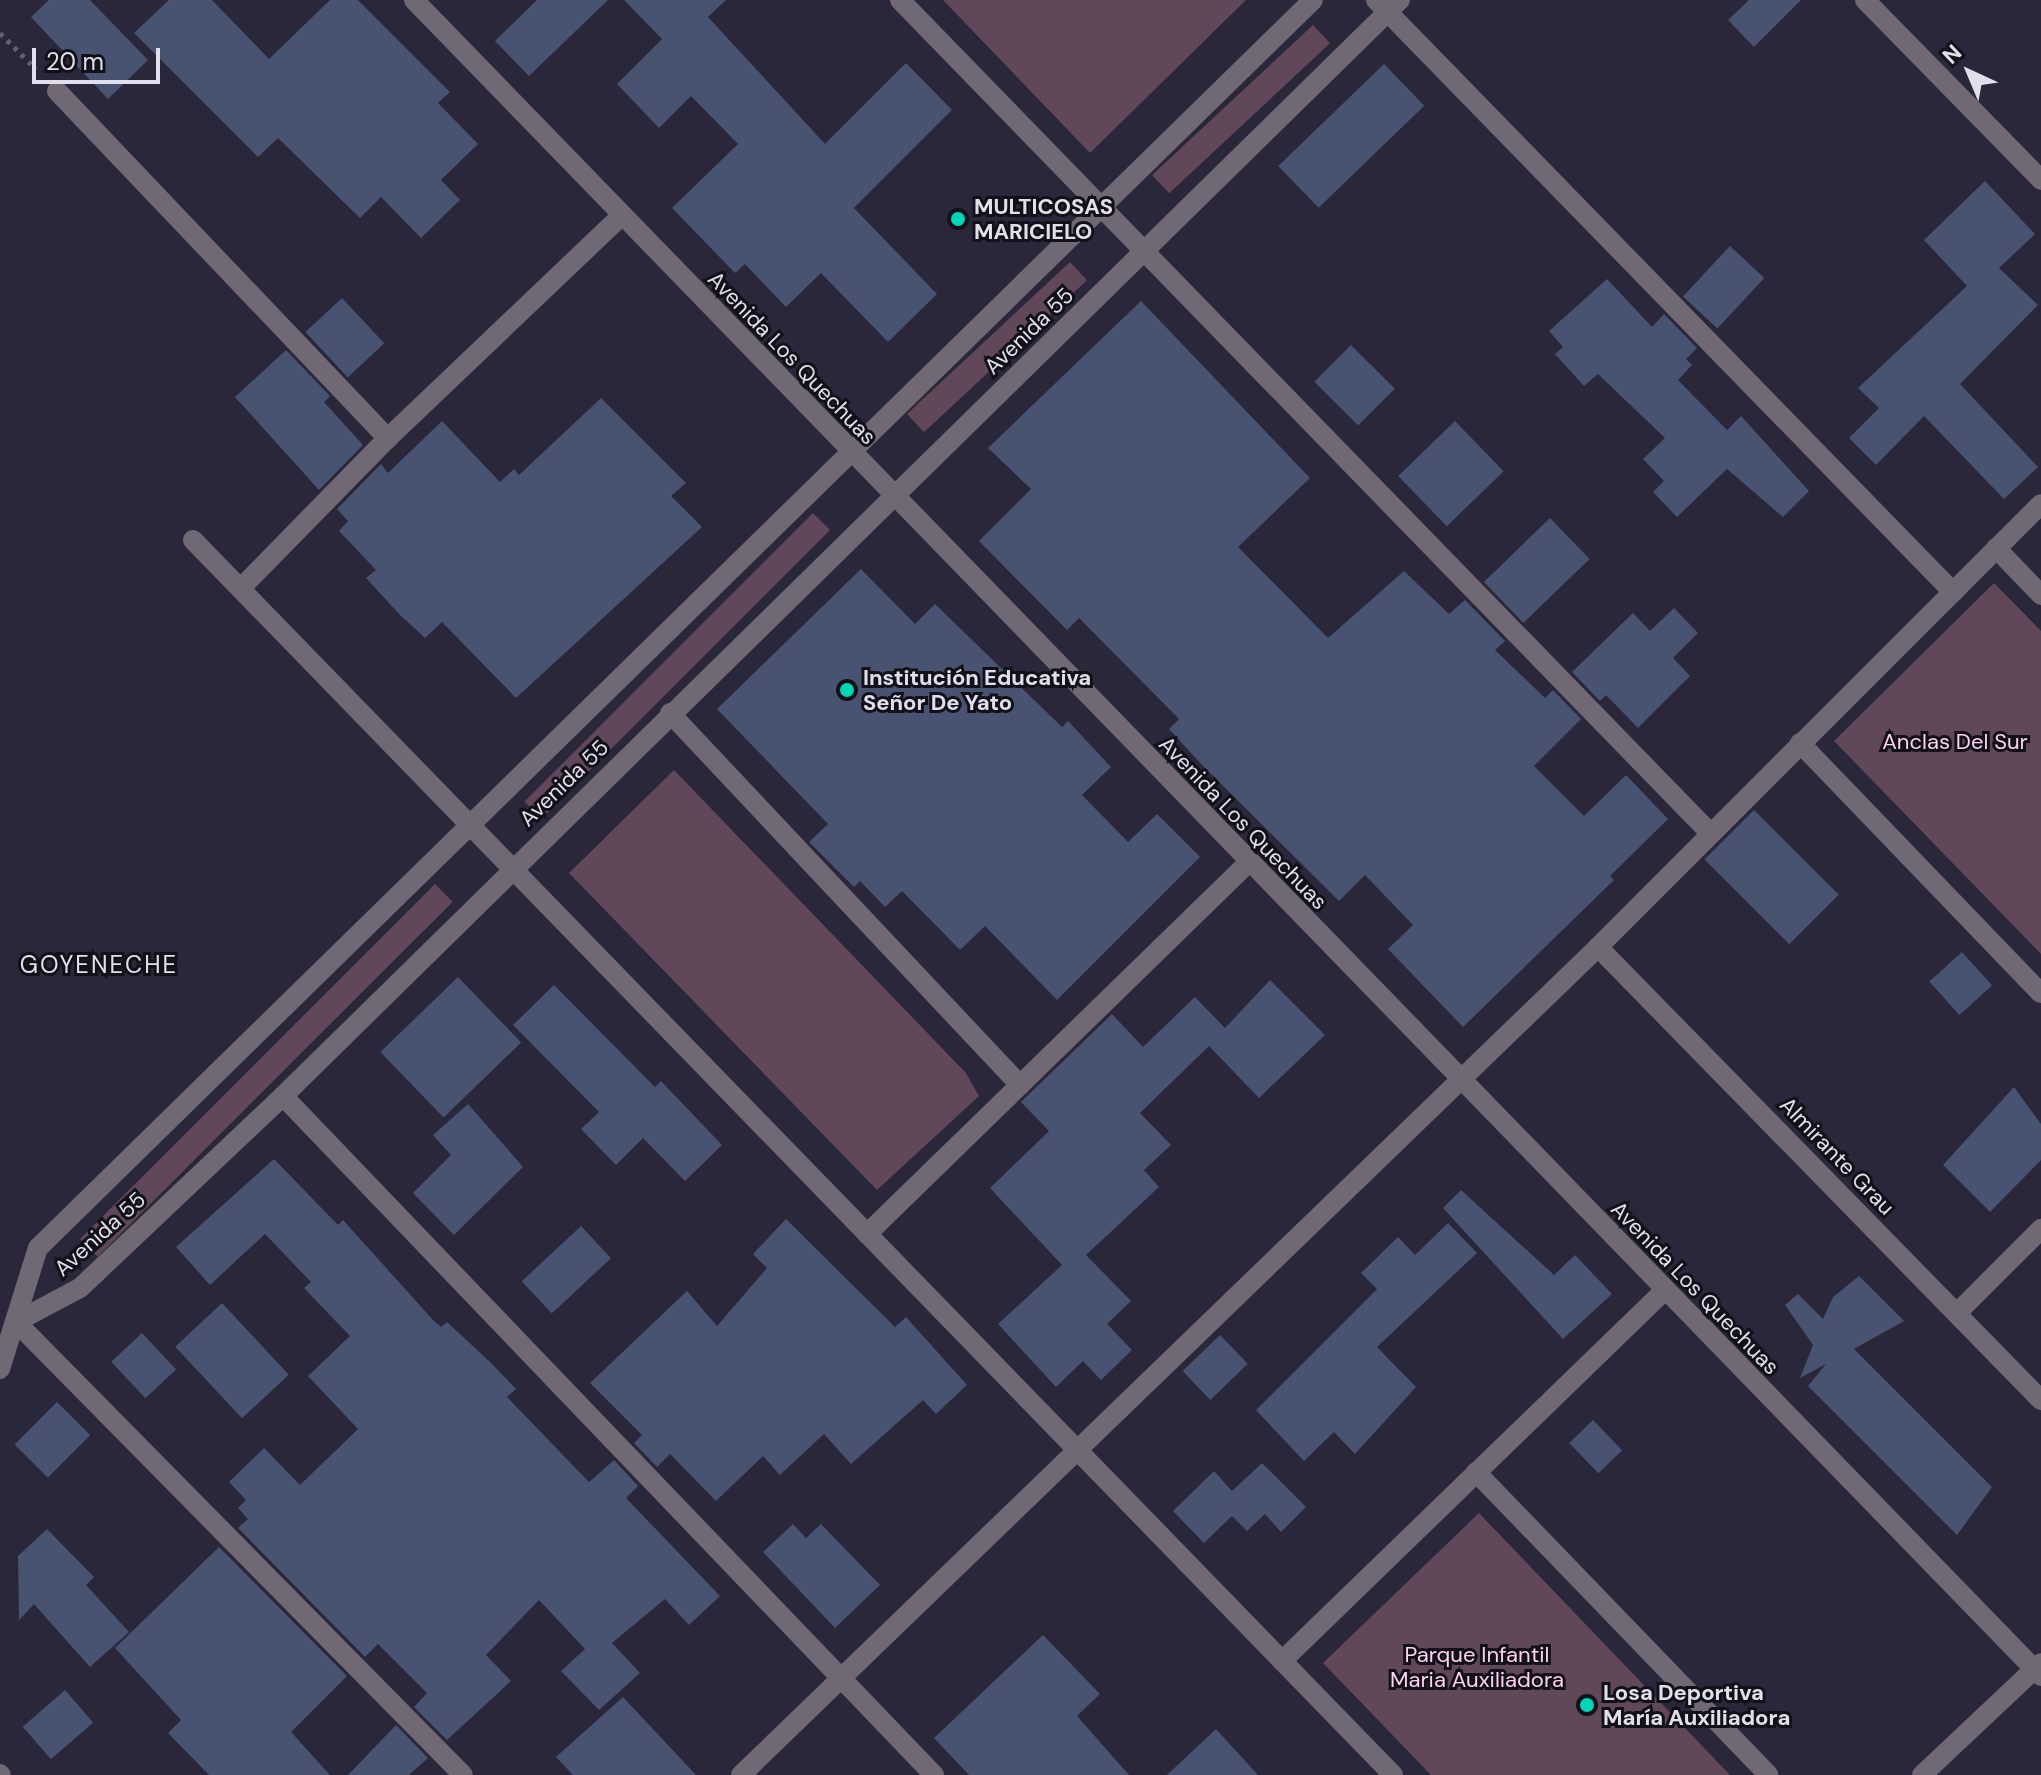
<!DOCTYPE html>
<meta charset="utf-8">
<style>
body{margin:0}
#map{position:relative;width:2041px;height:1775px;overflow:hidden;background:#292739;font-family:"DM Sans",sans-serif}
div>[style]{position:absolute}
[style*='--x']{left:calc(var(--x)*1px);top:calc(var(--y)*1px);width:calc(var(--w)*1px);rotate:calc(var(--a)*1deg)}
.green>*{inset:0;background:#60475a;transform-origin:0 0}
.building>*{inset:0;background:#475370;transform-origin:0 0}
.path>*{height:5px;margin-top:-2.5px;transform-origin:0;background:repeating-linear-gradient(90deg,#605f6f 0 4px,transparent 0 10px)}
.minor>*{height:20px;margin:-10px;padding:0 10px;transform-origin:10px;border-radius:10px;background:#706875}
.dots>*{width:22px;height:22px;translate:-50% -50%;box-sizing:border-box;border:4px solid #121119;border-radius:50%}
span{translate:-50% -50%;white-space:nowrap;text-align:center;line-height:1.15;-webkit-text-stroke:6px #121119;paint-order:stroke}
.poi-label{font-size:22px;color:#e0dfeb;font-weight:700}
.left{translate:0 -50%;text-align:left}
.street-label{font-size:22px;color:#e0dfeb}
.park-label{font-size:22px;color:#fdd1f1}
.neighbourhood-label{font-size:24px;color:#e0dfeb;letter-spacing:2px}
.north{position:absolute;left:1929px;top:32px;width:80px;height:80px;-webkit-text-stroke:6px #121119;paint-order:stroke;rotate:316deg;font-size:22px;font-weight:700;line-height:32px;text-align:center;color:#e0dfeb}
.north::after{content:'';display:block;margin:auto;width:28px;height:36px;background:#e0dfeb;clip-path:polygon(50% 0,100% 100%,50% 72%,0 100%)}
.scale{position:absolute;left:32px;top:48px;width:128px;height:36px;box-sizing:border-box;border:4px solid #e0dfeb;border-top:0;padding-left:10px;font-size:24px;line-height:28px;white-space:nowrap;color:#e0dfeb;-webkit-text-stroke:6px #121119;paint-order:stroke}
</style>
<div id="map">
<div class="green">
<i style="clip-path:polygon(943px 0,1246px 0,1090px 153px)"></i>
<i style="left:1313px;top:25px;width:25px;height:220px;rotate:47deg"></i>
<i style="left:1070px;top:262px;width:25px;height:223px;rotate:47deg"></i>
<i style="left:813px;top:513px;width:24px;height:408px;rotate:45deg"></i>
<i style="clip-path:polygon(1994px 583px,2041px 631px,2041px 954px,1834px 741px)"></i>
<i style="clip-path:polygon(674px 770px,966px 1073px,979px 1096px,877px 1190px,569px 873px)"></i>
<i style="left:435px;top:884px;width:25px;height:502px;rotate:45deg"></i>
<i style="clip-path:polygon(1479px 1513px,1730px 1775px,1431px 1775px,1323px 1663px)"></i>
</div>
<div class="building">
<i style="clip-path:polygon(49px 0,90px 0,148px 60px,108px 99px,31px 17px)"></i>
<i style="clip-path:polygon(169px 0,212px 0,269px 59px,330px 0,358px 0,450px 92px,438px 103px,478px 144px,441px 180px,460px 200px,421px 238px,381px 197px,360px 218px,278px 138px,258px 157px,134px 33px)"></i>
<i style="clip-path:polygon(537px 0,608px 0,529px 76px,495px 41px)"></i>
<i style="clip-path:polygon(624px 0,726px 0,708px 17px,825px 144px,906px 63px,952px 110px,854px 208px,937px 294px,888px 342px,821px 273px,786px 307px,745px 264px,735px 273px,672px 208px,738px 144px,691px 96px,659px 128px,617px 84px,662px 39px)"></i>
<i style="clip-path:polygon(1749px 0,1801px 0,1754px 47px,1728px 20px)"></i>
<i style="left:1384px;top:64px;width:58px;height:147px;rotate:46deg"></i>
<i style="clip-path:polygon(1985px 181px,2035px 234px,1999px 268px,2038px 305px,1960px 384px,2038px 467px,2004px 499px,1924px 416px,1876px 465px,1849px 438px,1879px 408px,1858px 388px,1967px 286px,1924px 240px)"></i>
<i style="left:1730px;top:246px;width:47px;height:69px;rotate:43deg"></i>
<i style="clip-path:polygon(1607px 279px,1652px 327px,1664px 314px,1697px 348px,1686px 359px,1692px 365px,1678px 380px,1727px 430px,1741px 416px,1809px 491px,1783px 517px,1727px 469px,1677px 517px,1653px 492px,1664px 481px,1643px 459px,1665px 438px,1598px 374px,1584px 386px,1555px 354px,1563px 347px,1549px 331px)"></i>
<i style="left:342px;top:298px;width:62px;height:50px;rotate:47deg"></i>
<i style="clip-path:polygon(1141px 301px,1310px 478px,1238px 547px,1328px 638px,1404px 571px,1449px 614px,1465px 600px,1505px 641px,1495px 650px,1545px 698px,1553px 690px,1581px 719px,1534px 766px,1584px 816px,1626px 775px,1668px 819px,1610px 876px,1614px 880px,1463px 1027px,1388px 949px,1413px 925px,1365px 875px,1339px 901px,1203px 766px,1169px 729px,1179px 719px,1079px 618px,1067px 630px,979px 541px,1031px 489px,988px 448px)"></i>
<i style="left:1351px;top:345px;width:62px;height:52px;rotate:45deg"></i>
<i style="clip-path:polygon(286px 350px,330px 396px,324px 402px,363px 445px,319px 490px,235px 397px)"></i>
<i style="clip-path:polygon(601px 398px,686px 483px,671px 496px,702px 527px,516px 698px,442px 622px,425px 638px,400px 615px,366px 578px,376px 570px,339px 531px,348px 521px,337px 509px,381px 464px,388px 473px,442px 421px,500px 482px,514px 469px,519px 475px)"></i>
<i style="left:1455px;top:421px;width:70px;height:79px;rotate:46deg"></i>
<i style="left:1550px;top:518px;width:57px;height:92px;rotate:46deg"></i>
<i style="clip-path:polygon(861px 569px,915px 624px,935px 604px,1062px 727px,1068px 721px,1111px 767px,1082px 795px,1128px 842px,1157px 814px,1200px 857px,1057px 1000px,985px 926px,960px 950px,902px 891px,885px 907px,860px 881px,854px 887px,809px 842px,828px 824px,717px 709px)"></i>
<i style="clip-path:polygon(1674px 608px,1698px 633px,1673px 658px,1690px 676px,1638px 728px,1606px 695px,1600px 701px,1572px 672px,1633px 613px,1650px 631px)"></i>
<i style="left:1754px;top:810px;width:120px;height:70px;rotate:45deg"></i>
<i style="left:1962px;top:952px;width:45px;height:44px;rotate:48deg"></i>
<i style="left:458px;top:977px;width:91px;height:108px;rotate:46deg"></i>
<i style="clip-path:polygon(1270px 980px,1325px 1035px,1259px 1098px,1209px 1046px,1140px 1113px,1171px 1145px,1144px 1170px,1159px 1187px,1086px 1255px,1131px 1301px,1107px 1324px,1132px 1350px,1101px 1380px,1083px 1361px,1056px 1387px,998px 1324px,1062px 1265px,990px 1188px,1049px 1131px,1021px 1102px,1112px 1014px,1143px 1047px,1195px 997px,1225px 1028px)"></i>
<i style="clip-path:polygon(554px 985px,655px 1087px,661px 1081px,722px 1145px,685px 1181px,643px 1138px,616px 1165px,581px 1129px,599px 1112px,513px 1025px)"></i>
<i style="clip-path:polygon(2014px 1087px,2041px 1124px,2041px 1160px,1990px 1212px,1943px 1165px)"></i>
<i style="clip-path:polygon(468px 1104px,523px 1167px,454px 1235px,413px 1193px,451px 1155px,433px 1135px)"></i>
<i style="clip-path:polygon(274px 1159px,338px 1225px,343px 1220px,433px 1320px,441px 1327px,447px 1322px,490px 1362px,516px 1389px,507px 1397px,589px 1482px,614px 1460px,638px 1486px,626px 1498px,720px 1596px,689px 1625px,665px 1599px,612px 1643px,640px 1673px,599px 1710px,561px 1671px,585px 1649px,539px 1600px,486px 1655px,511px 1681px,447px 1740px,414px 1707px,427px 1693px,378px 1644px,365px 1657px,238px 1528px,248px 1519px,238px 1508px,246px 1500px,229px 1482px,264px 1448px,300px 1485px,358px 1429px,308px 1376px,350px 1336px,304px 1288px,311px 1282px,265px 1234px,210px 1285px,176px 1247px)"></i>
<i style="clip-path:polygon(1461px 1190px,1554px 1275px,1575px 1255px,1612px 1294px,1563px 1339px,1443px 1208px)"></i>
<i style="clip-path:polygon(786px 1219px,895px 1327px,906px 1317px,967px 1385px,936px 1414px,923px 1400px,851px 1464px,824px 1434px,780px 1475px,763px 1456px,716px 1501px,670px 1454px,657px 1467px,634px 1443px,642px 1435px,590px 1383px,687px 1291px,717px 1326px,767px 1268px,753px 1254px)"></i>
<i style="clip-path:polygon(1448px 1223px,1477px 1253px,1377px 1347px,1416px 1387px,1355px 1454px,1334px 1432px,1304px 1461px,1256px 1410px,1377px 1289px,1361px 1273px,1398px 1237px,1415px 1255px)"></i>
<i style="left:581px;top:1226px;width:44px;height:81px;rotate:47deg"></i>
<i style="clip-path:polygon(1859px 1276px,1904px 1321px,1854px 1349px,1992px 1487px,1957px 1535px,1808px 1386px,1826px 1364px,1800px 1378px,1813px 1345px,1785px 1305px,1798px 1294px,1823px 1319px,1833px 1297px)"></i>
<i style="left:222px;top:1303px;width:98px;height:64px;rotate:47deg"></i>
<i style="left:142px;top:1333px;width:50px;height:42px;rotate:47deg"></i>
<i style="left:1220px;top:1335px;width:40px;height:52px;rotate:46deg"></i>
<i style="left:57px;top:1402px;width:47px;height:60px;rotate:45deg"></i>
<i style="left:1593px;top:1420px;width:42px;height:33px;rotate:46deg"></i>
<i style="clip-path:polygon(1262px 1463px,1306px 1507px,1281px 1532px,1265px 1514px,1247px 1531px,1232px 1516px,1204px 1543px,1173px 1511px,1214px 1471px,1232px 1491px)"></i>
<i style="clip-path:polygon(793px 1524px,806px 1538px,821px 1524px,880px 1585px,835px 1628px,763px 1552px)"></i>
<i style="clip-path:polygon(47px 1529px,94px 1577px,86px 1585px,129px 1632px,90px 1667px,34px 1604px,19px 1620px,18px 1556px)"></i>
<i style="clip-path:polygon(219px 1547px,347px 1676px,291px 1732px,330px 1775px,209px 1775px,168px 1733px,181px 1720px,115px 1648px)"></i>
<i style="clip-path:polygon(1043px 1635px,1100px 1694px,1077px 1716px,1129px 1775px,969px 1775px,934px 1738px)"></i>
<i style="left:65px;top:1690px;width:43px;height:56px;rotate:49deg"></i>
<i style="clip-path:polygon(623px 1697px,696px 1775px,573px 1775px,556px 1757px)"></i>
<i style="clip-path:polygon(396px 1725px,428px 1758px,409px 1775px,348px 1775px)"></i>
<i style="clip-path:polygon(1216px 1729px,1258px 1775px,1167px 1775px)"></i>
</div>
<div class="path">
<i style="--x:0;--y:33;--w:51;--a:45"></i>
</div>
<div class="minor">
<i style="--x:414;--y:0;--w:2336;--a:45.85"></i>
<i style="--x:900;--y:0;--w:1162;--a:45.8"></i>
<i style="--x:1376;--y:0;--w:827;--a:45.74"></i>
<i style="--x:1865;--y:0;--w:252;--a:45.6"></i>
<i style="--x:57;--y:91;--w:480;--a:46.4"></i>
<i style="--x:193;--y:540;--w:1722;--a:45.82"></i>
<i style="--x:1996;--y:548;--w:65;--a:46.2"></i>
<i style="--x:241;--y:588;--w:210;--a:-45.6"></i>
<i style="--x:388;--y:438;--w:323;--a:-43.6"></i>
<i style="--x:670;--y:713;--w:511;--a:46.75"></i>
<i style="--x:1800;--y:743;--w:347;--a:46.1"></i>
<i style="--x:1598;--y:947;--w:634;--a:45.64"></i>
<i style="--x:283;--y:1096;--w:941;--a:46.21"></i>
<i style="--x:867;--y:1234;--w:532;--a:-44.24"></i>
<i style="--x:1957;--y:1313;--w:119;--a:-45"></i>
<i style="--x:16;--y:1322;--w:72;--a:-28"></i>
<i style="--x:80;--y:1288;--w:279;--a:-43.4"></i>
<i style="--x:283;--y:1096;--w:1565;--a:-44.46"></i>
<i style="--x:16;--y:1322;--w:636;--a:45.38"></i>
<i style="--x:0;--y:1369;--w:127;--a:-72.6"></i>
<i style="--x:38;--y:1248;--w:1784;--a:-44.39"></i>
<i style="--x:1476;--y:1472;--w:421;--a:46"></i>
<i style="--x:1282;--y:1661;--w:532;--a:-44.09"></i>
<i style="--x:0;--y:1774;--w:1;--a:45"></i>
<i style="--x:741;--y:1775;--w:1192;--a:-44.01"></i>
<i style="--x:1598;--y:947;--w:626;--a:-45"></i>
<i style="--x:1922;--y:1775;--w:163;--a:-43.3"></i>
</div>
<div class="dots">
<i style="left:958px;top:219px;background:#00d5b7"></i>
<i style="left:847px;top:690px;background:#00d5b7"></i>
<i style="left:1587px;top:1705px;background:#00d5b7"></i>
</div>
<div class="poi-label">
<span class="left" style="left:974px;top:219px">MULTICOSAS<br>MARICIELO</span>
<span class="left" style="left:863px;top:690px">Institución Educativa<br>Señor De Yato</span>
<span class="left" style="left:1603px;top:1705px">Losa Deportiva<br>María Auxiliadora</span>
</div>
<div class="street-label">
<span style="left:1029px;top:331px;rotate:-44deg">Avenida 55</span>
<span style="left:792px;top:358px;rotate:46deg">Avenida Los Quechuas</span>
<span style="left:564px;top:783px;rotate:-44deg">Avenida 55</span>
<span style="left:1243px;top:823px;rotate:46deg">Avenida Los Quechuas</span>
<span style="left:1837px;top:1156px;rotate:46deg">Almirante Grau</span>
<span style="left:100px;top:1234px;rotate:-42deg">Avenida 55</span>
<span style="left:1695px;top:1288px;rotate:46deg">Avenida Los Quechuas</span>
</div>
<div class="park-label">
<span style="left:1955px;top:742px">Anclas Del Sur</span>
<span style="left:1477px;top:1667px">Parque Infantil<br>Maria Auxiliadora</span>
</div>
<div class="neighbourhood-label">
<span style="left:99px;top:965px">GOYENECHE</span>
</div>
<div class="north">N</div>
<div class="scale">20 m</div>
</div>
